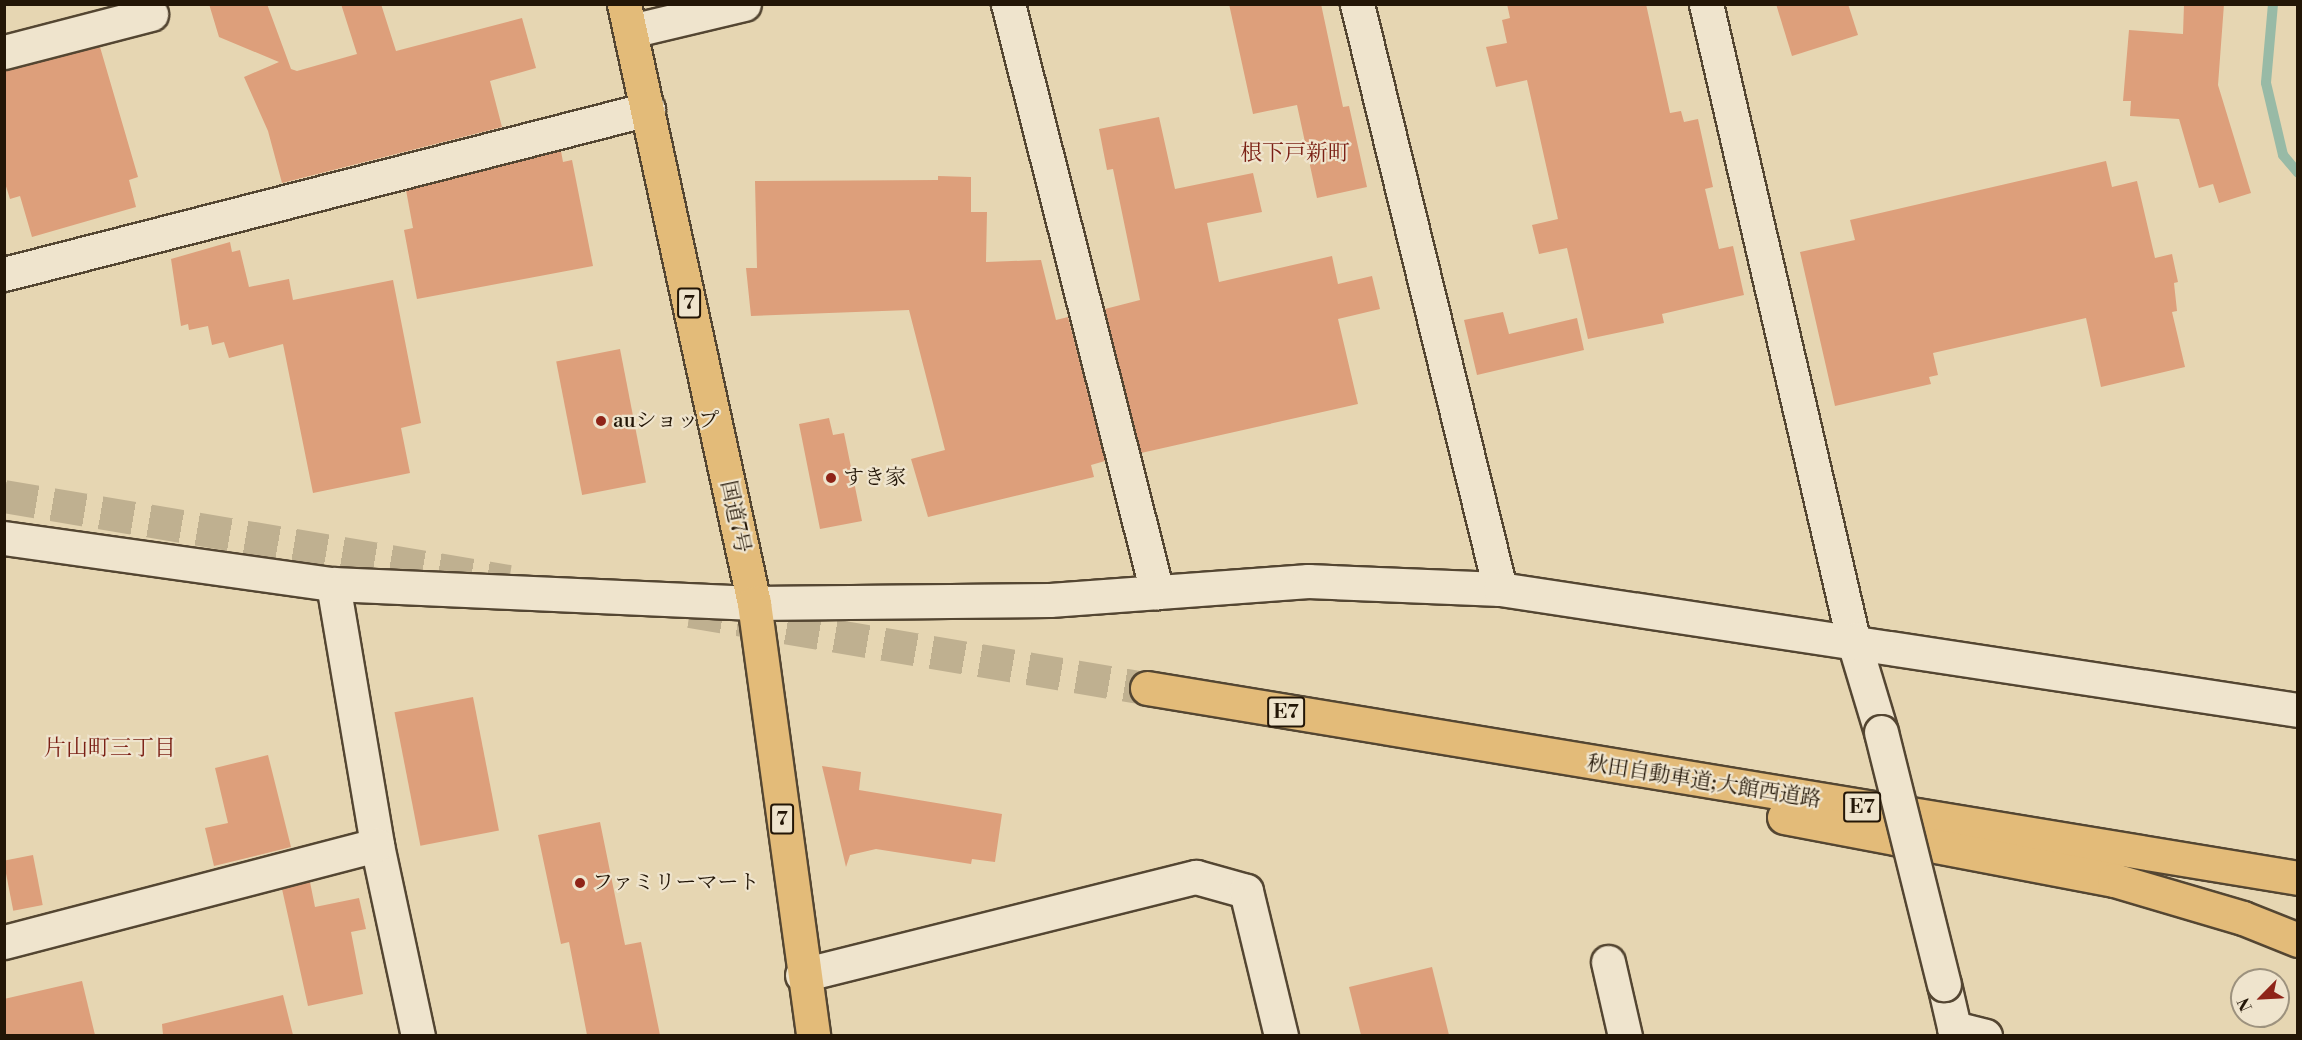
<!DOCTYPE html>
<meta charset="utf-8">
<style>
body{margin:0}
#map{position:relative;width:2302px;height:1040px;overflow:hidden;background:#e6d6b2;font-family:"Libre Bodoni","Noto Serif JP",serif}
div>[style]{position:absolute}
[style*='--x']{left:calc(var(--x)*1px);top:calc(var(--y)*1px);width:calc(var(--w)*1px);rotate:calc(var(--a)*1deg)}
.stream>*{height:10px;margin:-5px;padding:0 5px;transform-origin:5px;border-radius:5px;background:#98baa6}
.building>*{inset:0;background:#dd9f7b;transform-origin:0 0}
.motorway-tunnel>*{height:33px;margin-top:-16.5px;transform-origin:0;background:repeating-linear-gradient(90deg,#bfb090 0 33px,transparent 0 49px)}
.roads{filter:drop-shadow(2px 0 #544632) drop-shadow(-2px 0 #544632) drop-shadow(0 2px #544632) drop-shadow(0 -2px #544632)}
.minor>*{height:33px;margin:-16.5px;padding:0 16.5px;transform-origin:16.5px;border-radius:16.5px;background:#efe4cd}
.tertiary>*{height:33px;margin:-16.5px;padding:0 16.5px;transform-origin:16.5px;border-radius:16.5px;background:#efe4cd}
.trunk>*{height:33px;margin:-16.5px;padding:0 16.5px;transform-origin:16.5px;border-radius:16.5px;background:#e3bb79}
.motorway>*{height:33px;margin:-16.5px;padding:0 16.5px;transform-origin:16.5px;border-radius:16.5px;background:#e3bb79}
.bridges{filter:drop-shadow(2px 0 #544632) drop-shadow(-2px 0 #544632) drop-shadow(0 2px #544632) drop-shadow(0 -2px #544632)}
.minor-bridge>*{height:33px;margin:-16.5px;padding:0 16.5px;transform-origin:16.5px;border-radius:16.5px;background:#efe4cd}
.dots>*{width:16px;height:16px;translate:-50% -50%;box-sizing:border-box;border:3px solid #efe4cd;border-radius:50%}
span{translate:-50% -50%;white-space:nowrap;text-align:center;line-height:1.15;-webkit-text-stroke:4.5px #efe4cd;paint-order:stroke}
.shield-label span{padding:2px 4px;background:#efe4cd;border:2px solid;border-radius:4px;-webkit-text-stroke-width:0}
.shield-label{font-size:20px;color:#231607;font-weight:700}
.poi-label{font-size:21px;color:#231607}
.left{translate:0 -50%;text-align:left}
.street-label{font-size:21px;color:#231607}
.neighbourhood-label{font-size:22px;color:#7a1f14}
.frame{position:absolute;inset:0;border:6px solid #231607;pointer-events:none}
.north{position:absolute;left:2230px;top:968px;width:60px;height:60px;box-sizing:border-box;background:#efe4cd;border:2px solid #9d927e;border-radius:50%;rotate:246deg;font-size:16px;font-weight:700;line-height:24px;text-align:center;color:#231607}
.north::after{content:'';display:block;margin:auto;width:21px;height:27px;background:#8f2418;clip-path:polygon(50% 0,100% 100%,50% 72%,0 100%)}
</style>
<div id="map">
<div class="stream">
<i style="--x:2273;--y:4;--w:79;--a:95.1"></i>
<i style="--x:2266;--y:83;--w:74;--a:76.7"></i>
<i style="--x:2283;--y:155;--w:23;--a:50"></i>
</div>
<div class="building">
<i style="clip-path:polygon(209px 4px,267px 4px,291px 69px,297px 71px,357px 54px,341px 4px,381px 4px,396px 51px,522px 18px,536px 68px,490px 81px,502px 127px,282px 183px,268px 131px,244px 77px,279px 62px,219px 37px)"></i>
<i style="clip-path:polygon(1229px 4px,1321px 4px,1343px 107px,1349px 106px,1367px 187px,1317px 198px,1297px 105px,1253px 114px)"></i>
<i style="clip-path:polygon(1507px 4px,1646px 4px,1670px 113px,1681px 111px,1684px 122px,1698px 119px,1713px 187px,1705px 189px,1719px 249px,1733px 246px,1744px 295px,1662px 314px,1664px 323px,1588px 339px,1567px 248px,1539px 254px,1532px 225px,1558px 219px,1527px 80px,1496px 87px,1486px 47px,1507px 43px,1502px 20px,1510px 18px)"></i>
<i style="clip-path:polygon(1776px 4px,1848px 4px,1858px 35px,1792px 56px)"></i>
<i style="clip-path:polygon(2184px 4px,2224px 4px,2218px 85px,2251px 193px,2219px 203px,2213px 184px,2199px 188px,2179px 119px,2130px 116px,2131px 101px,2123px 101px,2129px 30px,2183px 34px)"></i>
<i style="clip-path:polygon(100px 47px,138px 177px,129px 180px,136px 207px,32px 237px,20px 196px,10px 199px,4px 180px,4px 70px)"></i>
<i style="clip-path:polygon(1159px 117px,1175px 189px,1253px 173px,1262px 212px,1207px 223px,1219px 282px,1332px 256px,1338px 284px,1372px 276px,1380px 309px,1338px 319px,1358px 404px,1141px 453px,1105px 309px,1140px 300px,1113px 169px,1107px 170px,1099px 129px)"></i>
<i style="clip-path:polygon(561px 151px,563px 162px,572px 160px,593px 266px,417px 299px,404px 230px,413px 228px,406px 190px)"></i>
<i style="clip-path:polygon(2106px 161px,2112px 187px,2137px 181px,2155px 258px,2172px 254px,2178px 282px,2174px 283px,2177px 311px,2172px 312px,2185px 367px,2101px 387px,2086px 318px,1933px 353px,1938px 375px,1929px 377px,1931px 384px,1835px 406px,1800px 252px,1855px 240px,1850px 220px)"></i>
<i style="clip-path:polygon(938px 176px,971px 177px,971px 212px,987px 212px,986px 262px,1041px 260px,1056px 320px,1068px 317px,1105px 461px,1091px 465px,1094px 477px,928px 517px,911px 459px,945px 450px,909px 310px,751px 316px,746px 268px,757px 268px,755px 181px,938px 180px)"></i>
<i style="clip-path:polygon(230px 242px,232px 252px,240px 250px,249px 287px,289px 279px,293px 300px,393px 280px,421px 423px,401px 428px,410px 473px,313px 493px,283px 344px,229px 358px,224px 342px,212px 345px,208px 326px,189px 330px,188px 324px,181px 326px,171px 259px)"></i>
<i style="clip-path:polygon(1503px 312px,1509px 334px,1577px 318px,1584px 350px,1477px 375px,1464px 320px)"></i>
<i style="left:620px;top:349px;width:136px;height:65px;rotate:79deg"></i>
<i style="clip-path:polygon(829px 418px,833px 435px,844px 433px,862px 521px,820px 529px,799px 424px)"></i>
<i style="left:473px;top:697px;width:136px;height:80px;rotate:79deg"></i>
<i style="clip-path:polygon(268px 755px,291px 847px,214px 866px,205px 828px,228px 823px,215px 768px)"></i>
<i style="clip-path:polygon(822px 766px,861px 772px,859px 790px,1002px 814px,995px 862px,972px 859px,971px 864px,876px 849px,850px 855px,846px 867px)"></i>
<i style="clip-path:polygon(600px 822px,625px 945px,641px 942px,660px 1035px,587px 1035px,569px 942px,561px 944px,538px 835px)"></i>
<i style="left:33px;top:855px;width:51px;height:30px;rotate:79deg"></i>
<i style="clip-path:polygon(310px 882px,315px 907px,359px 898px,366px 929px,351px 932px,363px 994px,308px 1006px,282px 889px)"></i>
<i style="clip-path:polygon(1432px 967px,1449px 1035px,1361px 1035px,1349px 987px)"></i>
<i style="clip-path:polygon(82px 981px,95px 1035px,4px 1035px,4px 999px)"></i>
<i style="clip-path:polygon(283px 995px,293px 1035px,163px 1035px,162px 1024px)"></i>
</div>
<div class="motorway-tunnel">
<i style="--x:4;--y:496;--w:512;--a:9.55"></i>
<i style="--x:690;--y:611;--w:463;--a:9.6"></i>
</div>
<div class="roads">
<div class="minor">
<i style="--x:1008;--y:4;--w:607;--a:75.78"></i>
<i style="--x:1357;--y:4;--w:602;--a:76.26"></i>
<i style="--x:1706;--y:4;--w:652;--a:76.97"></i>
<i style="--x:1853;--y:639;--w:97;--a:73.2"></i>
<i style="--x:631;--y:31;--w:116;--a:-13.4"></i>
<i style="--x:4;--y:52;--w:152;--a:-14.5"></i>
<i style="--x:4;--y:274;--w:665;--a:-14.37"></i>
<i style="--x:333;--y:584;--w:265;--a:80.4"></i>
<i style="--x:377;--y:845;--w:195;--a:77.9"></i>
<i style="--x:4;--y:942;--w:385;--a:-14.6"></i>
<i style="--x:1608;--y:962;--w:76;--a:77.1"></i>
<i style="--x:802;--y:975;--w:406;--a:-14"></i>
<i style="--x:1196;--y:877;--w:52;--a:15.6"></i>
<i style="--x:1246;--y:891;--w:149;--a:76.4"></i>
<i style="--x:1944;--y:984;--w:53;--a:77"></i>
<i style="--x:1954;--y:1028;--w:32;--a:14"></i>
</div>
<div class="tertiary">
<i style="--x:4;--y:538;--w:332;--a:8"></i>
<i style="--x:333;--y:584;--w:421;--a:2.6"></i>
<i style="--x:754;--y:603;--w:296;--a:-0.6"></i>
<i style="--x:1050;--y:600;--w:259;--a:-4.2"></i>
<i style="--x:1308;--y:581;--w:192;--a:2.4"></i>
<i style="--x:1500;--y:589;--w:807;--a:8.62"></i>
</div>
<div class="trunk">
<i style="--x:624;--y:4;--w:613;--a:77.76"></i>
<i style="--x:754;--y:603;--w:437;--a:82.2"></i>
</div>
<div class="motorway">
<i style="--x:1147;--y:688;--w:1167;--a:9.37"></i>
<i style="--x:1784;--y:817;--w:336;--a:10.8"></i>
<i style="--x:2114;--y:880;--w:134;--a:16.4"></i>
<i style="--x:2243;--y:918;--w:59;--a:21.8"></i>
</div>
</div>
<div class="bridges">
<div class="minor-bridge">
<i style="--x:1881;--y:732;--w:260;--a:76"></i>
</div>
</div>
<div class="dots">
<i style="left:601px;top:421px;background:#8f2418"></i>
<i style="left:831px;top:478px;background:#8f2418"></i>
<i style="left:580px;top:883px;background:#8f2418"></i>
</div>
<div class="shield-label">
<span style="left:689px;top:303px">7</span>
<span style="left:1286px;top:712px">E7</span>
<span style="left:1862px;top:807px">E7</span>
<span style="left:782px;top:819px">7</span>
</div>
<div class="poi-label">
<span class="left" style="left:613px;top:421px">auショップ</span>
<span class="left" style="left:843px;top:478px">すき家</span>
<span class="left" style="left:592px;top:883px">ファミリーマート</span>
</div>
<div class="street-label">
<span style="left:735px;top:517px;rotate:78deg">国道7号</span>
<span style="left:1704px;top:782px;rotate:9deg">秋田自動車道;大館西道路</span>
</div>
<div class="neighbourhood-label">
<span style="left:1295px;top:154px">根下戸新町</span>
<span style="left:110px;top:749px">片山町三丁目</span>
</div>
<div class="frame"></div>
<div class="north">N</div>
</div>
